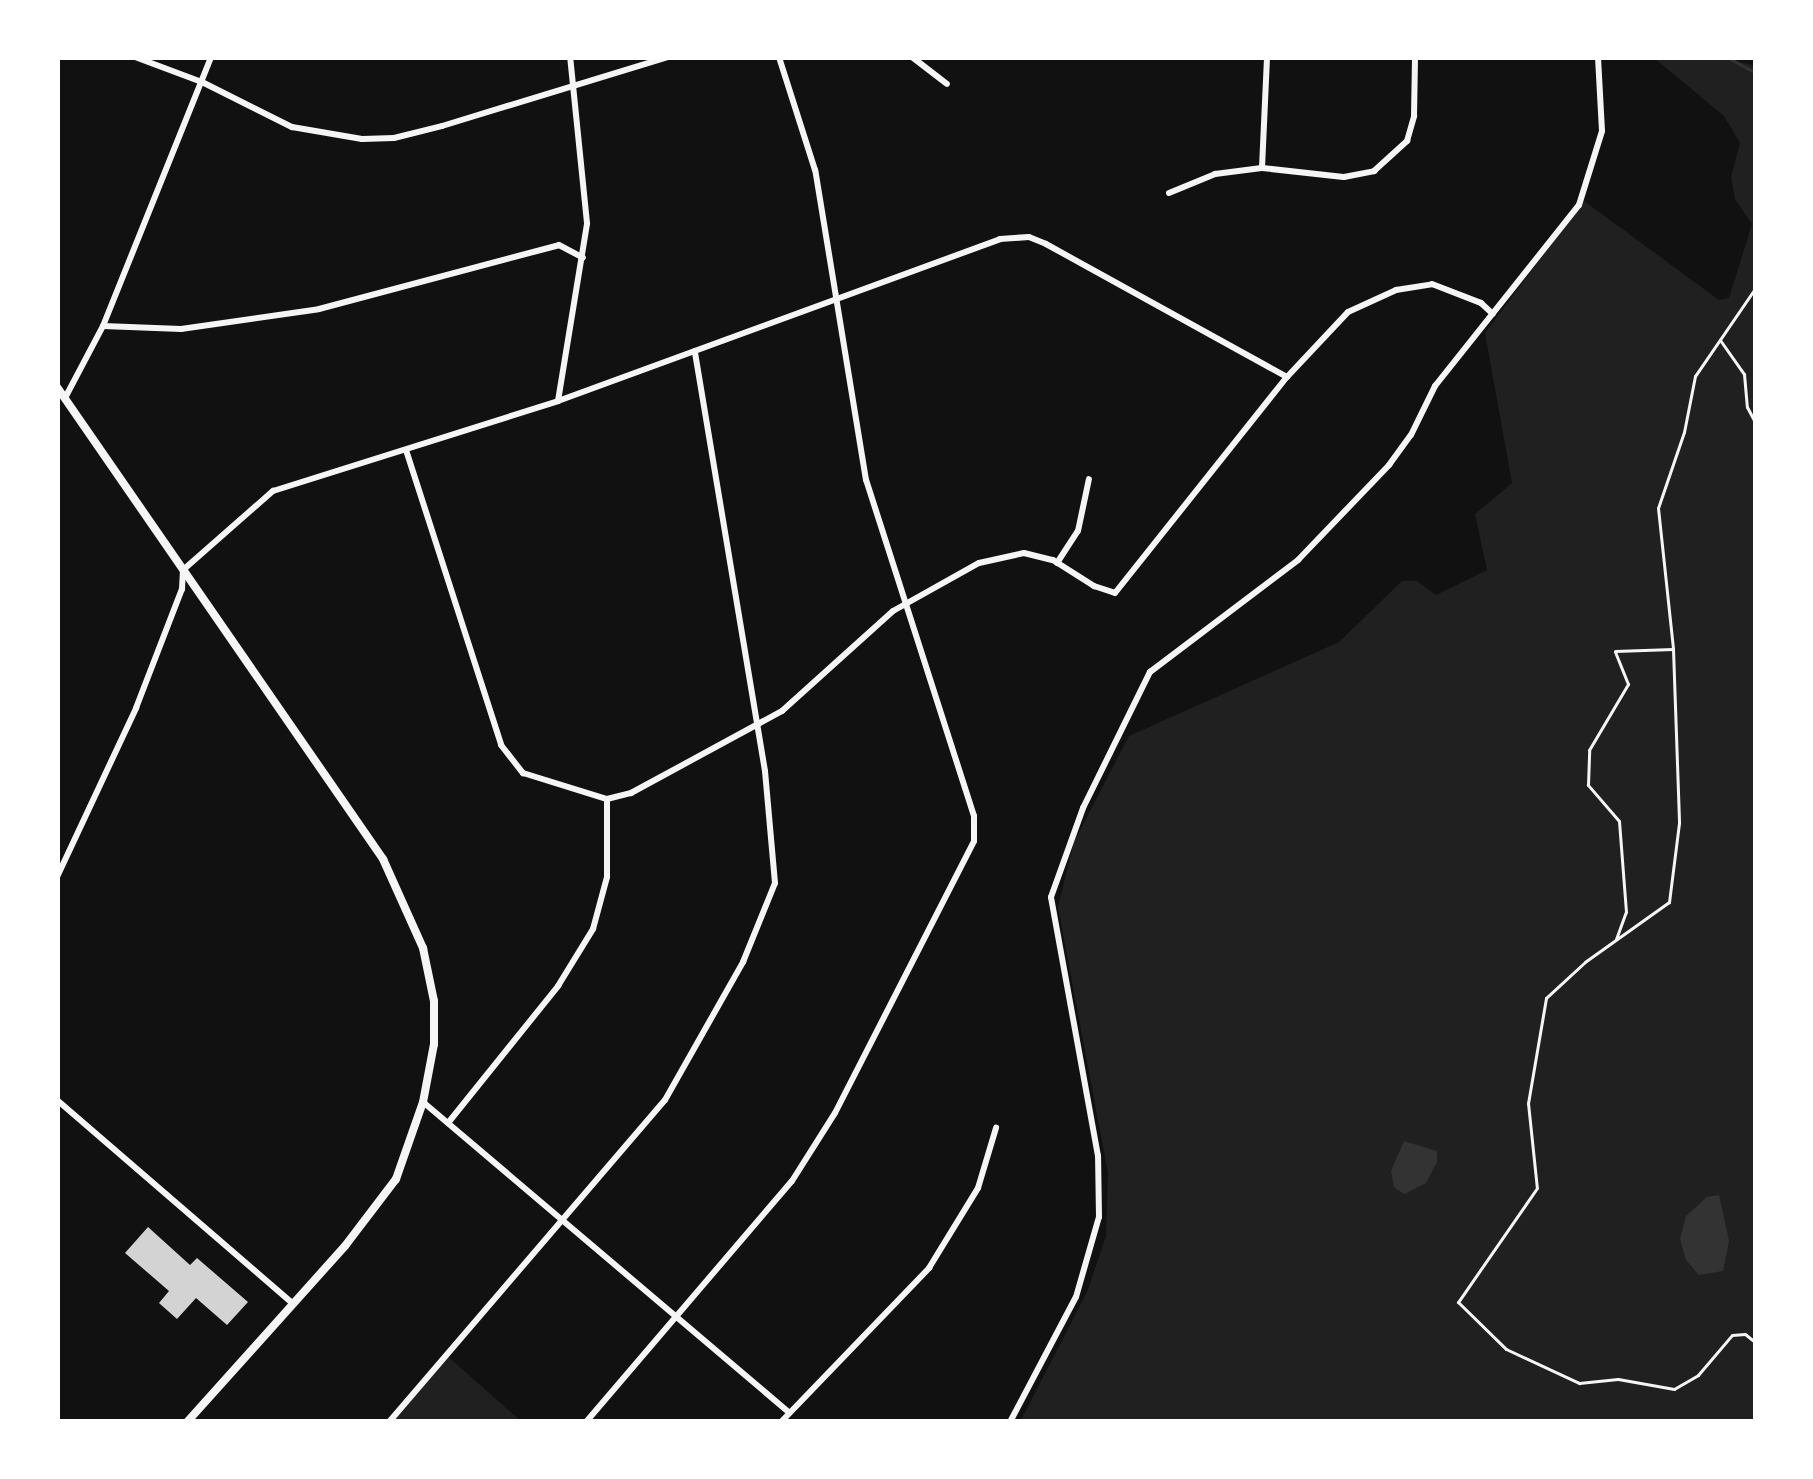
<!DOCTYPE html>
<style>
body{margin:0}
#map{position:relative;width:1813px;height:1479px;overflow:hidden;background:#111;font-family:"Nunito Sans",sans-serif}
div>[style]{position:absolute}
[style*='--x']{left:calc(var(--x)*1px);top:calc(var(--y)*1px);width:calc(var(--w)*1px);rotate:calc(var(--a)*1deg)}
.green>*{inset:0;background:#202020}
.water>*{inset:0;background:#333}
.stream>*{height:3px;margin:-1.5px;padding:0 1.5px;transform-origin:1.5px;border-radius:1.5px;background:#333}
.building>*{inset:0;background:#d3d3d3}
.path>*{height:3px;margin:-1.5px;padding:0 1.5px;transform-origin:1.5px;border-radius:1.5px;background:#f5f5f5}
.minor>*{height:6px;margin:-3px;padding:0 3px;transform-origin:3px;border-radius:3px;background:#f5f5f5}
.tertiary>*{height:6px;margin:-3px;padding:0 3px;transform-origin:3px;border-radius:3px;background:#f5f5f5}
.secondary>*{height:8px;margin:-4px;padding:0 4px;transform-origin:4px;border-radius:4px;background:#f5f5f5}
span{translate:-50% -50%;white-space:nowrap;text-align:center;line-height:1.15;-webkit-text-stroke:9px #fff;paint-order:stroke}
.frame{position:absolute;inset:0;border:60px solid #fff;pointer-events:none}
</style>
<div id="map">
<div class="green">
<i style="clip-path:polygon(1653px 57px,1719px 57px,1756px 66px,1756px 1422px,1020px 1422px,1087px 1292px,1106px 1236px,1108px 1173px,1058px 907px,1074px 842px,1129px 736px,1339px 642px,1402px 581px,1417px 581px,1436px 595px,1487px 570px,1475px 514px,1512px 483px,1485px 333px,1584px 201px,1719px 300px,1729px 298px,1752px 224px,1735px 199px,1731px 177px,1740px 143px,1724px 116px)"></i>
<i style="clip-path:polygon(446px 1355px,522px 1422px,385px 1422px)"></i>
</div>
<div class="water">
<i style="clip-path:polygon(1404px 1141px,1437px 1151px,1437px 1162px,1426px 1183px,1404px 1194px,1394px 1187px,1391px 1171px)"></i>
<i style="clip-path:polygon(1719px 1195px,1729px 1241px,1723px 1271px,1699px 1275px,1686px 1260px,1680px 1239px,1686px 1216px,1707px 1197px)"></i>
</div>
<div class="stream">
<i style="--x:1727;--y:57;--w:33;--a:29"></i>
</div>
<div class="building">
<i style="clip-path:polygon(148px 1227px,190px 1265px,197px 1258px,248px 1302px,227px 1325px,196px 1298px,177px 1319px,159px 1303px,169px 1291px,125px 1253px)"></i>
</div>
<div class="path">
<i style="--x:1756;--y:287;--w:108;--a:124.4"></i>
<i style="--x:1695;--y:376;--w:57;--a:101.1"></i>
<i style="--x:1684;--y:432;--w:80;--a:108.9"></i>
<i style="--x:1658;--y:508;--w:142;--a:83.9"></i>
<i style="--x:1673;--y:649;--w:174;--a:88"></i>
<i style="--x:1679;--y:823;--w:80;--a:97.2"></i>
<i style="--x:1669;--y:902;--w:103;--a:144.5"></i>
<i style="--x:1585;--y:962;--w:53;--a:137.3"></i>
<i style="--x:1546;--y:998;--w:107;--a:99.7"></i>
<i style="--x:1528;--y:1103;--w:85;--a:84"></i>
<i style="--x:1537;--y:1188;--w:139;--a:124.7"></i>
<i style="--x:1458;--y:1302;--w:67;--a:44.4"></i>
<i style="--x:1506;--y:1349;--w:81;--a:25"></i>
<i style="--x:1579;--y:1383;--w:39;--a:-6"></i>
<i style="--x:1618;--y:1379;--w:57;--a:10.1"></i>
<i style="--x:1674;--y:1389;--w:28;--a:-30"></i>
<i style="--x:1698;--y:1375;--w:52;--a:-49.6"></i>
<i style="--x:1732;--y:1335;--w:13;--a:-4"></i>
<i style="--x:1745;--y:1334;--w:14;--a:39"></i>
<i style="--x:1720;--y:340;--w:42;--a:54.8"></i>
<i style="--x:1744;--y:374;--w:33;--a:85"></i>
<i style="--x:1747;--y:407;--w:19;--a:62"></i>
<i style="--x:1616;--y:939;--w:29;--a:-70"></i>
<i style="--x:1626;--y:912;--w:91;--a:-94.4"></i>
<i style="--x:1619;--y:821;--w:48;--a:-130.7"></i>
<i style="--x:1588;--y:785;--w:35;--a:-88"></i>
<i style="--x:1589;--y:750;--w:77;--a:-59.4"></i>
<i style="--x:1628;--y:684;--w:35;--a:-112"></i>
<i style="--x:1615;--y:651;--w:58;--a:-2"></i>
</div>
<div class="minor">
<i style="--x:135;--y:57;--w:72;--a:20.5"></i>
<i style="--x:202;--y:82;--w:101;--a:26.6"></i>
<i style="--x:292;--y:127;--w:71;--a:9.7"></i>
<i style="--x:362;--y:139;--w:32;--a:-2"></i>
<i style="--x:394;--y:138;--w:49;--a:-14"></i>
<i style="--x:442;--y:126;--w:235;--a:-17"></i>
<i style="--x:912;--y:57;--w:44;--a:37.6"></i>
<i style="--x:1262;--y:168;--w:111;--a:-87.4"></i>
<i style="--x:1169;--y:193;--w:50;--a:-22.4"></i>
<i style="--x:1215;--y:174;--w:47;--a:-7.3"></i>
<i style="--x:1262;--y:168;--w:82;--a:6.3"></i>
<i style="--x:1344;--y:177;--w:31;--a:-11"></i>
<i style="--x:1374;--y:171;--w:45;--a:-42.3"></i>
<i style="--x:1407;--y:141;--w:26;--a:-74"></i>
<i style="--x:1414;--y:116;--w:59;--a:-89"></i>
<i style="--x:103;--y:326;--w:78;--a:2.2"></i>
<i style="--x:181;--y:329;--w:139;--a:-8.2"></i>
<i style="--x:319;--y:309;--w:248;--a:-14.9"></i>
<i style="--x:559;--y:245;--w:27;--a:28"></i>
<i style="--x:65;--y:398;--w:81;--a:-62.2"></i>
<i style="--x:103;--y:326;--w:290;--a:-68.1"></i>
<i style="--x:558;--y:401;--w:180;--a:-80.7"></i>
<i style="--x:587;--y:223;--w:167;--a:-95.8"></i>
<i style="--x:406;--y:450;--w:310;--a:72.1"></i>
<i style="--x:501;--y:745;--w:36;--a:52"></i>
<i style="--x:523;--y:773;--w:88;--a:17.2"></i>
<i style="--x:607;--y:799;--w:25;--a:-14"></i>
<i style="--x:631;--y:793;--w:172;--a:-28.5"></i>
<i style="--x:782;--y:711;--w:149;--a:-42"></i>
<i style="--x:893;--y:611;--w:98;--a:-29.2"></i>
<i style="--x:979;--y:563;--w:46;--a:-12.5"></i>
<i style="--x:1024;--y:553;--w:30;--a:14"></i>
<i style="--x:1053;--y:560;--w:49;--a:32.4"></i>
<i style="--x:1094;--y:586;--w:22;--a:18"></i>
<i style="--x:1115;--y:593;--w:276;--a:-51.5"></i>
<i style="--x:1287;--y:377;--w:89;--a:-46.8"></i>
<i style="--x:1348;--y:312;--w:53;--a:-24.6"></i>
<i style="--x:1396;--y:290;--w:36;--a:-9"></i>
<i style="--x:1432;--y:284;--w:53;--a:21.2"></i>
<i style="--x:1481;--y:303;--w:16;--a:43"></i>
<i style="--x:1057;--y:563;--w:38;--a:-57"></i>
<i style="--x:1078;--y:531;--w:53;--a:-78.1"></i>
<i style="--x:183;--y:570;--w:120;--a:-41.3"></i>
<i style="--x:273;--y:491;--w:299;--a:-17.5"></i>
<i style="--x:558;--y:401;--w:471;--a:-20.1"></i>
<i style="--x:1000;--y:239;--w:29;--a:-4"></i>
<i style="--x:1029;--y:237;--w:18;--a:22"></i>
<i style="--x:1046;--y:244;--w:275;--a:28.9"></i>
<i style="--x:57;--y:1100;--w:312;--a:40.8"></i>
<i style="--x:423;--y:1102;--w:480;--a:40.3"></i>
<i style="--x:448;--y:1123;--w:176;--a:-51.2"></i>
<i style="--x:558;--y:986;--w:67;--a:-58.4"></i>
<i style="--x:593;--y:929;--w:54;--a:-74.9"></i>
<i style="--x:607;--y:877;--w:78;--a:-90"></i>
<i style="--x:389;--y:1422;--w:424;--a:-49.4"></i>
<i style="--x:665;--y:1100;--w:159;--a:-60.5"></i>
<i style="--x:743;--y:962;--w:85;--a:-67.9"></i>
<i style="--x:775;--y:883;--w:112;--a:-95.1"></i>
<i style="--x:765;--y:771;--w:426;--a:-99.5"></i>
<i style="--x:586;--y:1422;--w:317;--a:-49.5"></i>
<i style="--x:792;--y:1181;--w:80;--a:-57.7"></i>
<i style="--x:835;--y:1113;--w:305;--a:-62.9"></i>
<i style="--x:974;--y:841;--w:25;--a:-90"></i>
<i style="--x:974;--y:816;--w:353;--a:-107.8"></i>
<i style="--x:866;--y:480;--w:314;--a:-99.3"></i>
<i style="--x:815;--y:170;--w:119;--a:-107.7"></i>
<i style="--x:781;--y:1422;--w:214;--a:-46.1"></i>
<i style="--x:929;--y:1268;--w:94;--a:-58.5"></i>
<i style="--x:978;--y:1188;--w:63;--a:-73.3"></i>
<i style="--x:1010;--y:1422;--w:141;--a:-62.2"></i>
<i style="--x:1076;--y:1297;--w:83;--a:-74"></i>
<i style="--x:1099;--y:1217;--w:61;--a:-90.9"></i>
<i style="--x:1098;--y:1156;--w:263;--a:-100.3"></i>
<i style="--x:1051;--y:897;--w:95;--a:-70.2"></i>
<i style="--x:1083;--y:808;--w:152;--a:-63.8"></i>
<i style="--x:1150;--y:672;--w:186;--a:-37.1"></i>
<i style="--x:1298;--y:560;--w:132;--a:-46.2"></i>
<i style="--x:1389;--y:465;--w:37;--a:-54"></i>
<i style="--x:1411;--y:435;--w:55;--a:-63.9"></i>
<i style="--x:1435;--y:386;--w:231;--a:-51.5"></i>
<i style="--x:1579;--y:205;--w:77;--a:-72.7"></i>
<i style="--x:1602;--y:131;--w:74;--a:-93.1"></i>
</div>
<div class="tertiary">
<i style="--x:57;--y:877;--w:187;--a:-64.9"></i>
<i style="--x:136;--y:708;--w:128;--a:-68.9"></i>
<i style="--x:182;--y:589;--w:18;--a:-87"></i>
</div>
<div class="secondary">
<i style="--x:57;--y:387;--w:574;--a:55.37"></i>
<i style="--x:383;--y:859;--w:98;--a:65.8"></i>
<i style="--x:423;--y:948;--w:54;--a:78.3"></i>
<i style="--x:434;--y:1001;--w:43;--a:90"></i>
<i style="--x:434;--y:1044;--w:59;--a:100.7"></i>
<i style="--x:423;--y:1102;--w:82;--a:109.3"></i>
<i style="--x:396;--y:1179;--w:84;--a:127.3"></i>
<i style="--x:345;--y:1246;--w:237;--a:131.9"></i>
</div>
<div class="frame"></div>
</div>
